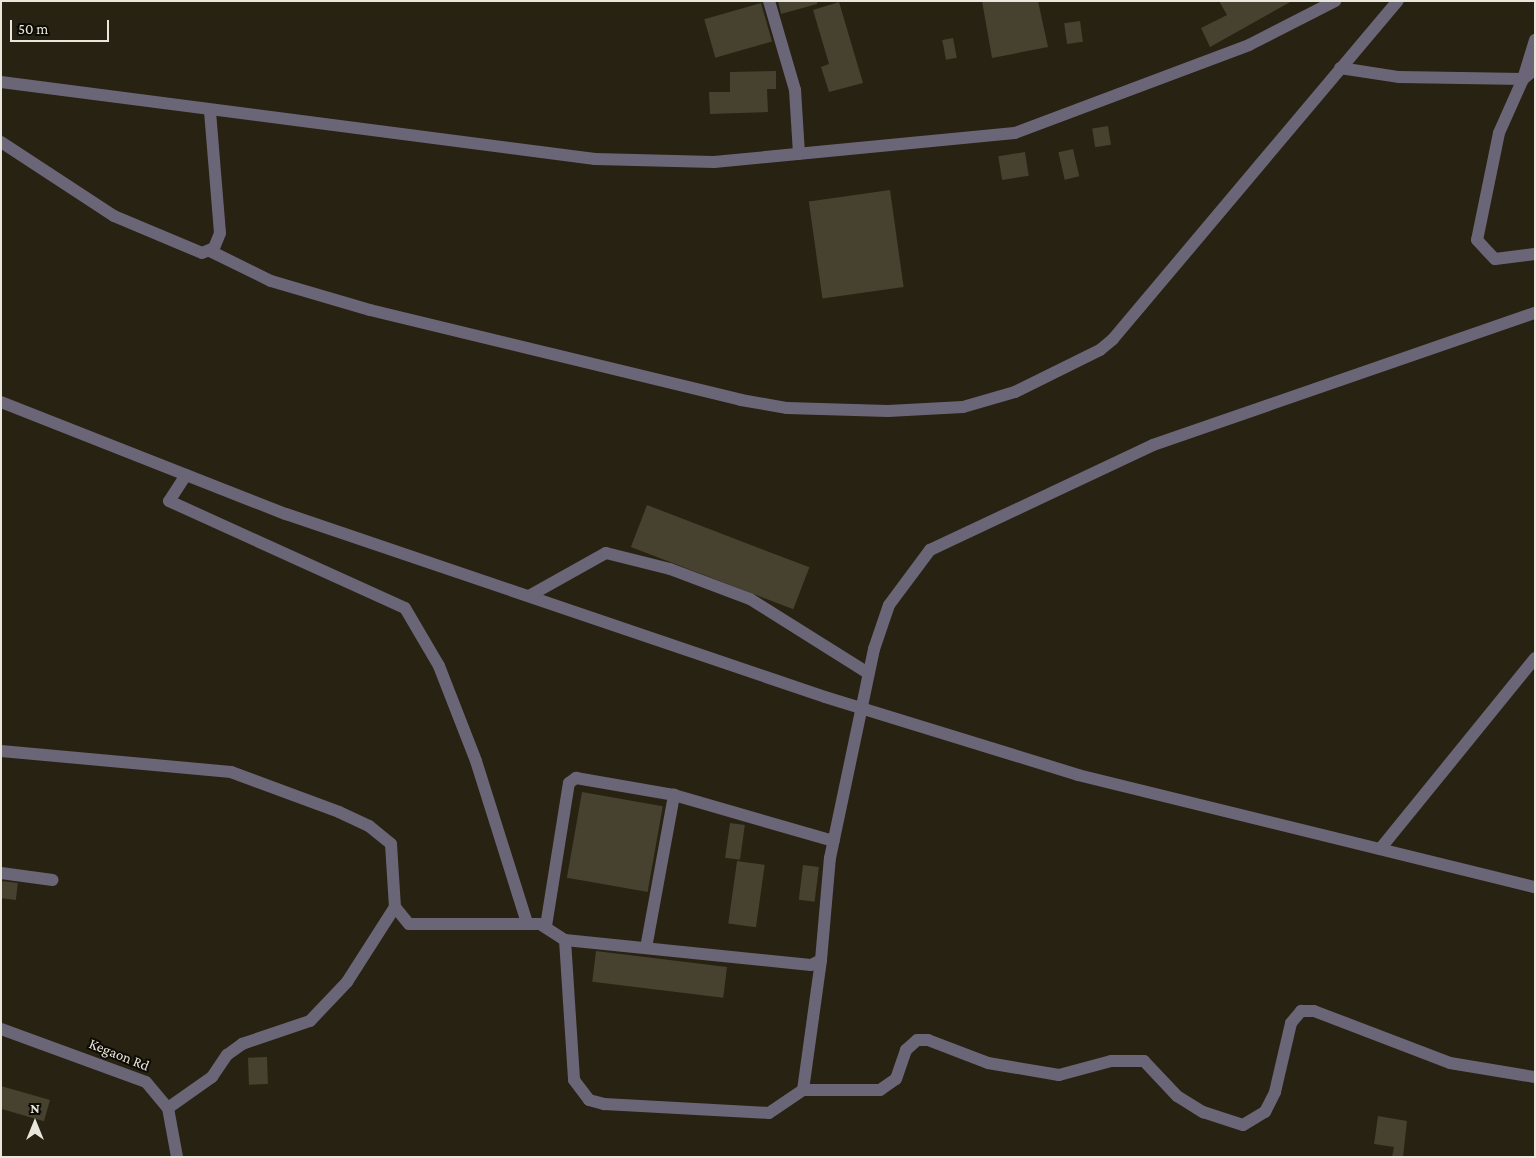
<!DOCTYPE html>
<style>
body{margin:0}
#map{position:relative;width:1536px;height:1158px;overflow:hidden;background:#272211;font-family:"Crimson Pro",serif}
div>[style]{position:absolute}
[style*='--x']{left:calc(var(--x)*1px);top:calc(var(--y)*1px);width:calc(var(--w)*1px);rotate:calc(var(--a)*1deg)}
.building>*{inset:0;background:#47412f;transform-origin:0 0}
.minor>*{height:12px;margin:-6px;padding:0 6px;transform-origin:6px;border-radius:6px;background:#6a6577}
span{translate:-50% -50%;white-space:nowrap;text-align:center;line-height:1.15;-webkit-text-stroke:4px #0e0b05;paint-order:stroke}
.street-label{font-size:15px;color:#e9e6db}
.frame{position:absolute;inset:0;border:2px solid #e9e6db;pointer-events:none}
.north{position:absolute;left:10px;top:1098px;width:50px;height:50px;-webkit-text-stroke:4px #0e0b05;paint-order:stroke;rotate:0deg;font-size:14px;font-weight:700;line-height:20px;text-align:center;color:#e9e6db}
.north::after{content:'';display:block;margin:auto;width:18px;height:22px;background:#e9e6db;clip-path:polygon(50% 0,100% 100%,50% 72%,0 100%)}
.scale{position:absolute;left:10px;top:20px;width:99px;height:22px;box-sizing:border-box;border:2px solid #e9e6db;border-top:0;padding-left:6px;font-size:15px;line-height:18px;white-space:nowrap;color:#e9e6db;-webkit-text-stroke:4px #0e0b05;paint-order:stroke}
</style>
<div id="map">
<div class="building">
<i style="clip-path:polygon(778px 1px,817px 1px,817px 4px,781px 14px)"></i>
<i style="clip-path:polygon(982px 1px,1038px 1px,1048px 47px,992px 58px)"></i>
<i style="clip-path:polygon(1219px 1px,1292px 1px,1210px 47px,1201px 28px,1227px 15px)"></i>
<i style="clip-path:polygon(839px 2px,863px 83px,829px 92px,821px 67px,829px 64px,813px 10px)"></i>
<i style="left:761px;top:3px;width:40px;height:59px;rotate:74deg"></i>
<i style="left:1080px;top:21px;width:21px;height:16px;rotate:82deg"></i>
<i style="left:953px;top:38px;width:20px;height:11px;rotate:79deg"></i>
<i style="clip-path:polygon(776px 71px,776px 89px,767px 89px,768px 112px,710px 114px,709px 92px,730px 92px,730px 72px)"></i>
<i style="left:1108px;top:126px;width:19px;height:16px;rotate:81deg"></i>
<i style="left:1073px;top:149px;width:28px;height:15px;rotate:77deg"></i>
<i style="left:1025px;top:152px;width:24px;height:27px;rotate:81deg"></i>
<i style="left:890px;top:190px;width:98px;height:82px;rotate:82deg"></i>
<i style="left:647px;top:505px;width:174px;height:45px;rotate:21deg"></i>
<i style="left:582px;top:792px;width:82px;height:87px;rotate:10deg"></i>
<i style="left:730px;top:823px;width:15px;height:35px;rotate:8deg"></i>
<i style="left:737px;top:861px;width:28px;height:63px;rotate:8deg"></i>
<i style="left:803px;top:865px;width:16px;height:35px;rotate:7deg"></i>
<i style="left:1px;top:881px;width:17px;height:17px;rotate:7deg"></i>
<i style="left:596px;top:951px;width:132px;height:31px;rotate:7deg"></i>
<i style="left:267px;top:1057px;width:27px;height:19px;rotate:88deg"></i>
<i style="left:1px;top:1086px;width:51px;height:22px;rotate:16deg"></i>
<i style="clip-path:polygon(1378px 1116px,1407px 1121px,1403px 1157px,1392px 1157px,1394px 1147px,1374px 1144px)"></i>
</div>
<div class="minor">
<i style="--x:769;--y:1;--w:93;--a:73.7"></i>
<i style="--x:795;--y:90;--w:64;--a:86.4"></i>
<i style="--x:1340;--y:68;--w:60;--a:8.7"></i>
<i style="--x:1399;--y:77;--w:124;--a:0.9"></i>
<i style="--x:1523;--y:79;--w:41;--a:-72.9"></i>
<i style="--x:1535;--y:69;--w:16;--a:140"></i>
<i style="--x:1523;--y:79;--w:59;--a:114"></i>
<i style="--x:1499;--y:133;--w:109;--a:101.6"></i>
<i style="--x:1477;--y:240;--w:26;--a:47"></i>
<i style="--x:1495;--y:259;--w:40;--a:-7.1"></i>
<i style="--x:1;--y:82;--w:599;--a:7.39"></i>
<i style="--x:595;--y:159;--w:119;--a:1.4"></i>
<i style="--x:714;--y:162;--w:302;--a:-5.5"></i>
<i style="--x:1015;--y:133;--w:250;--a:-20.6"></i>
<i style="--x:1249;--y:45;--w:97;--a:-27.1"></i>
<i style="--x:1;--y:142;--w:135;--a:33.2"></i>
<i style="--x:114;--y:216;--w:95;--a:22.8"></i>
<i style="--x:202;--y:253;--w:13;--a:-23"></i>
<i style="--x:214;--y:248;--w:16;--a:-68"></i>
<i style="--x:220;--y:233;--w:121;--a:-94.7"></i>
<i style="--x:210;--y:251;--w:68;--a:26.2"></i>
<i style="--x:271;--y:281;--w:103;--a:16.3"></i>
<i style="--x:370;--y:310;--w:382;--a:13.6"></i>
<i style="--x:741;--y:400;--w:47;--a:9.9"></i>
<i style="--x:787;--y:408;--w:101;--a:1.7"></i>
<i style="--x:888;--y:411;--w:75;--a:-3.1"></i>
<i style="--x:963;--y:407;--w:54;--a:-16.1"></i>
<i style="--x:1015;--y:392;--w:95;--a:-26.3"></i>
<i style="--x:1100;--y:350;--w:17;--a:-40"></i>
<i style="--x:1113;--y:339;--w:442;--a:-49.9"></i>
<i style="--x:1;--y:402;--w:306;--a:21.5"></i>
<i style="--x:286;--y:514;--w:569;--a:18.75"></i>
<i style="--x:825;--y:697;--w:265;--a:17.1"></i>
<i style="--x:1078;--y:775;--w:471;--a:13.8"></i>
<i style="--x:186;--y:475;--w:31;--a:123"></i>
<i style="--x:169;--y:501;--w:259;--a:24.4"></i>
<i style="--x:405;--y:608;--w:67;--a:59.6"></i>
<i style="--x:439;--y:666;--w:102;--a:68.7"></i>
<i style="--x:476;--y:761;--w:170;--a:72.5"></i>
<i style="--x:529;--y:596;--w:88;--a:-29.2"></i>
<i style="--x:606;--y:553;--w:66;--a:14"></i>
<i style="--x:670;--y:569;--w:85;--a:20.6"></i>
<i style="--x:750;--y:599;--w:139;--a:32.1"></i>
<i style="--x:1;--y:751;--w:231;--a:5.2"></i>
<i style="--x:231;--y:772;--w:115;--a:20.3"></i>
<i style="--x:339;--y:812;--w:33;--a:25"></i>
<i style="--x:369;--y:826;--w:28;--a:39"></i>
<i style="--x:391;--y:844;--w:63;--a:86.4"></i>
<i style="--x:395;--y:907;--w:22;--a:51"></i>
<i style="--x:409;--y:924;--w:131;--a:0"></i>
<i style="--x:540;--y:924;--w:30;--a:33"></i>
<i style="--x:565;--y:940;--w:247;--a:5.8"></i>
<i style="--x:811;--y:965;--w:11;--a:-27"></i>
<i style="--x:821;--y:960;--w:102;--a:-85"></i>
<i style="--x:830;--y:858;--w:214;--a:-78.1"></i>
<i style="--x:874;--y:649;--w:46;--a:-71.2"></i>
<i style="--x:889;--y:605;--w:69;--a:-53.3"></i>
<i style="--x:930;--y:550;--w:246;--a:-25.2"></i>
<i style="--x:1153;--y:445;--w:404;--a:-19.1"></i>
<i style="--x:1380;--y:849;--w:246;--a:-50.9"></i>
<i style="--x:1;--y:873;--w:52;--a:7.7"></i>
<i style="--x:546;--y:926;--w:145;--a:-80.9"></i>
<i style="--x:569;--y:783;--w:9;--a:-36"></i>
<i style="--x:576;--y:778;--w:99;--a:9.8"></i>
<i style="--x:674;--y:795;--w:166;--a:16.1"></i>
<i style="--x:565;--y:940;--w:140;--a:86.3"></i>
<i style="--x:574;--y:1080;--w:25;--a:53"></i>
<i style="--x:589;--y:1100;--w:16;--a:15"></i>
<i style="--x:604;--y:1104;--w:165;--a:3.1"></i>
<i style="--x:769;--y:1113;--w:41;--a:-34.1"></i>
<i style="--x:803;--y:1090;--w:77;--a:0"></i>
<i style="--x:880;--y:1090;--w:19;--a:-35"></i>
<i style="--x:896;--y:1079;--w:31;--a:-71"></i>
<i style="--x:906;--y:1050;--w:15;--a:-42"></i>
<i style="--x:917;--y:1040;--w:11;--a:0"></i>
<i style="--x:928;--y:1040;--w:64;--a:21"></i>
<i style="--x:988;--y:1063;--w:72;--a:9.6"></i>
<i style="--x:1059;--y:1075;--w:54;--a:-15.1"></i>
<i style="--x:1111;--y:1061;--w:33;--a:0"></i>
<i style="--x:1144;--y:1061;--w:48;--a:46.7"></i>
<i style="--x:1177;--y:1096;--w:31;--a:32"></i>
<i style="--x:1203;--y:1112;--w:42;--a:18"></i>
<i style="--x:1243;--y:1125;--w:26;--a:-31"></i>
<i style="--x:1265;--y:1112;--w:22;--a:-63"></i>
<i style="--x:1275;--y:1092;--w:71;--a:-76.9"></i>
<i style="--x:1291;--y:1023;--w:16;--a:-50"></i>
<i style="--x:1301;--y:1011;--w:13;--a:0"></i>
<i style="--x:1314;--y:1011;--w:146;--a:20.9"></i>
<i style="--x:1450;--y:1063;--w:86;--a:9.4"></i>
<i style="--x:646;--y:948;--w:156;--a:-79.6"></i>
<i style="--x:1;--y:1029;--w:154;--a:20.1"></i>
<i style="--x:146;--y:1082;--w:34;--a:50"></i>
<i style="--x:168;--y:1108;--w:50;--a:79.6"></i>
<i style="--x:803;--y:1090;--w:131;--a:-82.1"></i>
<i style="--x:168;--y:1108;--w:54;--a:-35.2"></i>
<i style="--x:212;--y:1077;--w:27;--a:-56"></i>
<i style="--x:227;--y:1055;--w:19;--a:-36"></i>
<i style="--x:242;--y:1044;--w:72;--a:-18.7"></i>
<i style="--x:310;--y:1021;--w:54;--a:-46.5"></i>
<i style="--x:347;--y:982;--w:89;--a:-57.4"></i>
</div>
<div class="street-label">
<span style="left:119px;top:1055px;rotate:22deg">Kegaon Rd</span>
</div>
<div class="frame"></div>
<div class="north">N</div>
<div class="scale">50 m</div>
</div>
